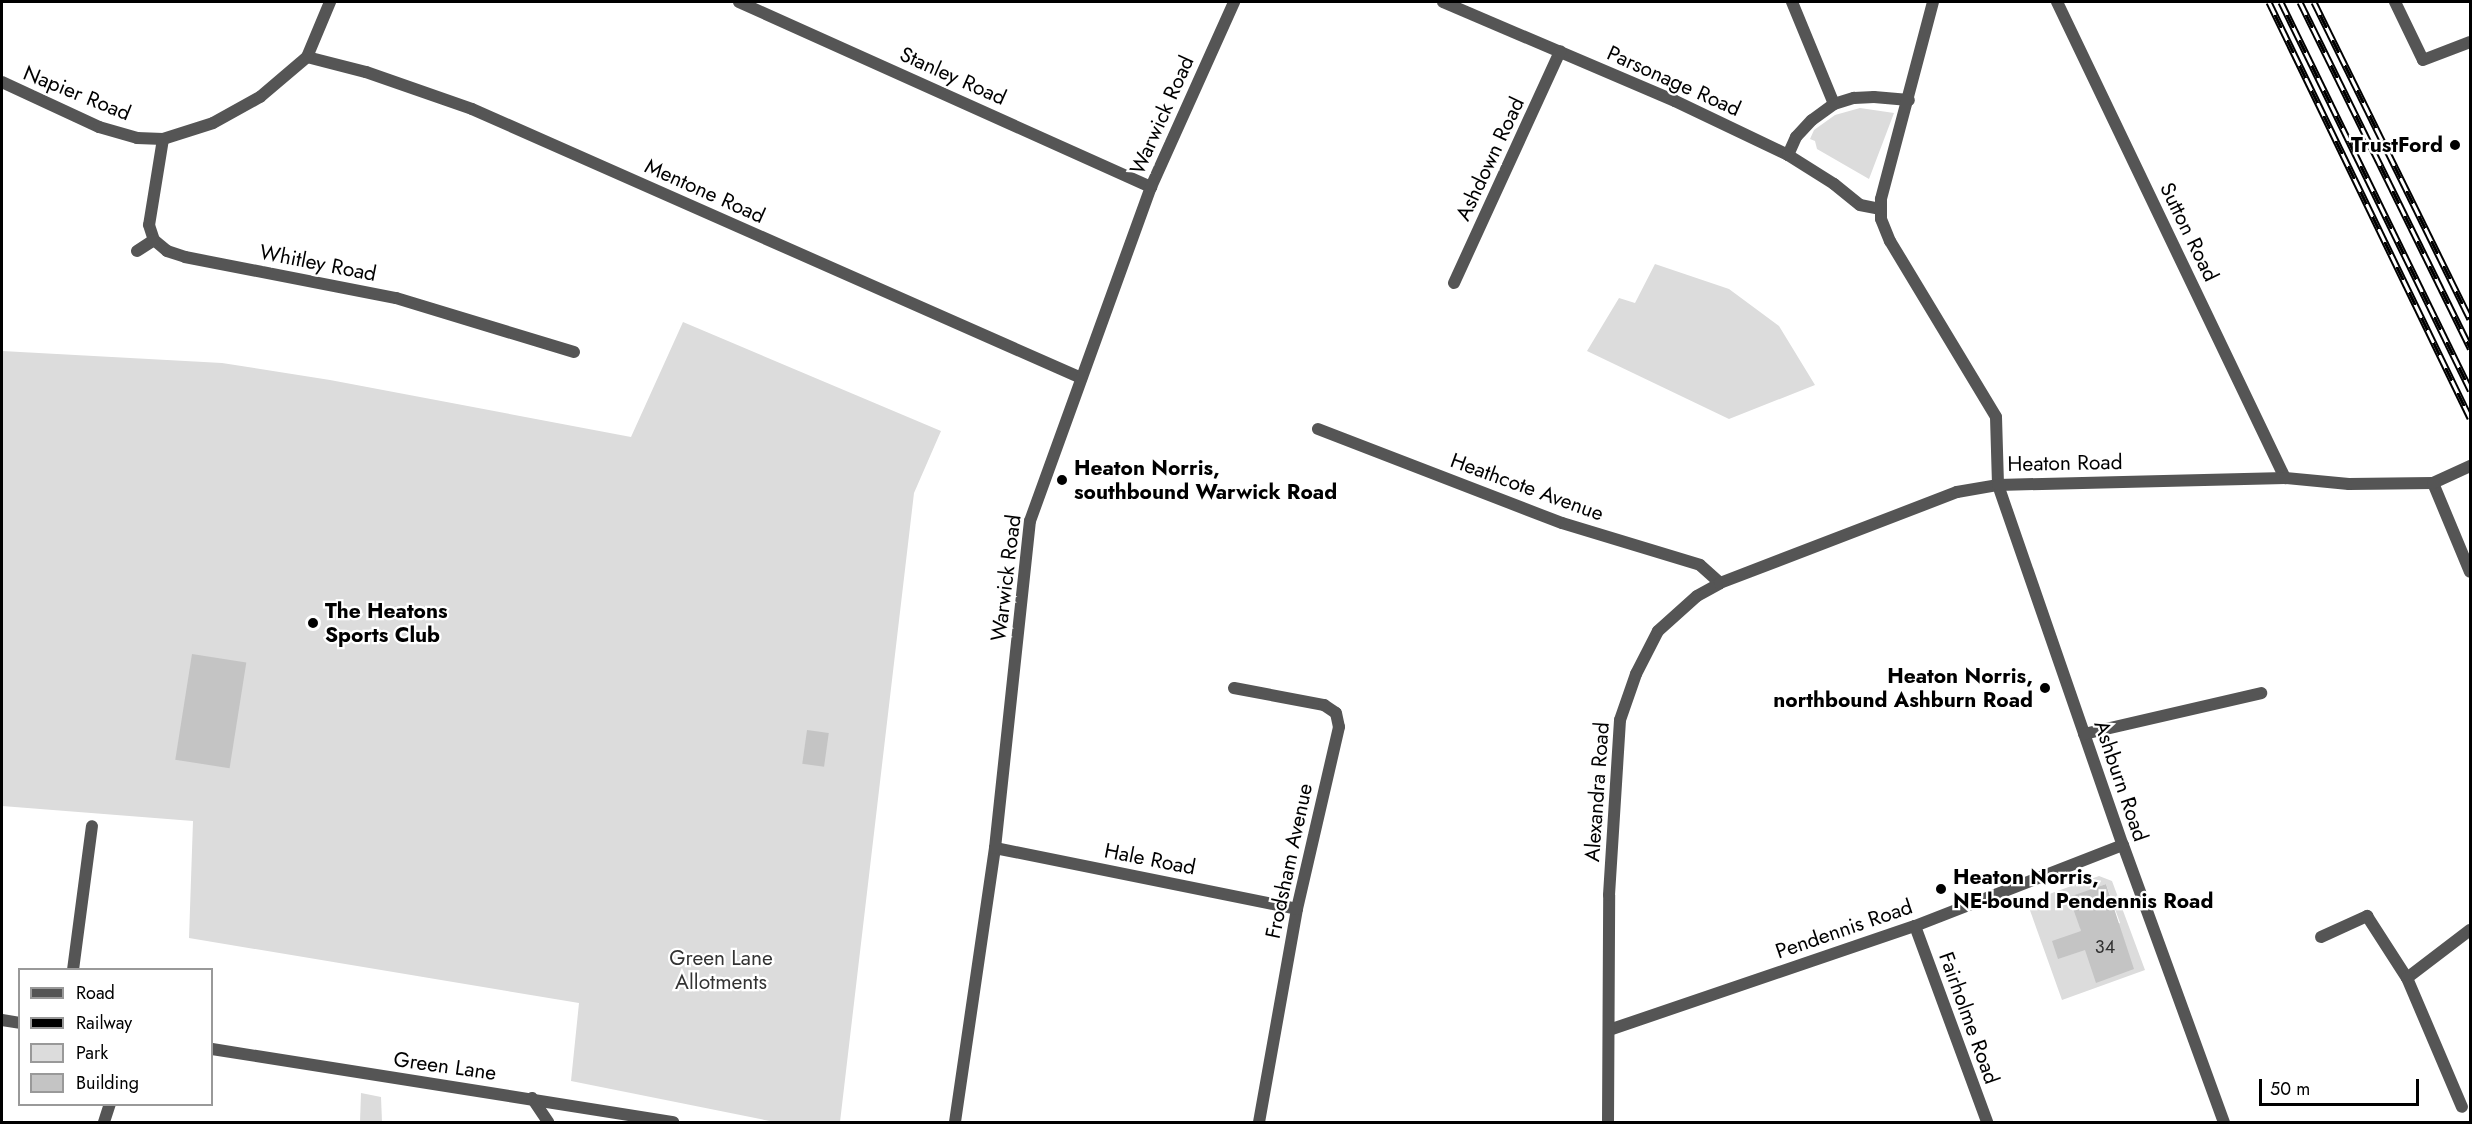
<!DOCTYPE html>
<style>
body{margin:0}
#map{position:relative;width:2472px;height:1124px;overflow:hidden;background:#fff;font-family:Jost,sans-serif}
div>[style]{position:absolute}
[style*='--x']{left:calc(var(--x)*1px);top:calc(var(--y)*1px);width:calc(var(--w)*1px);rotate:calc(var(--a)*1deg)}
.green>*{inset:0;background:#dcdcdc}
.building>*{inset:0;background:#c4c4c4;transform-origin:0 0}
.minor>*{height:12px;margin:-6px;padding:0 6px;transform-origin:6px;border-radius:6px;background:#555}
.rail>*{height:7px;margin-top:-3.5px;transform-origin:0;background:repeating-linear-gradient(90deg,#fff 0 14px,#000 0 28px);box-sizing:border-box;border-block:2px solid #000}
.dots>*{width:16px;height:16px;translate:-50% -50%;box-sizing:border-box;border:3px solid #fff;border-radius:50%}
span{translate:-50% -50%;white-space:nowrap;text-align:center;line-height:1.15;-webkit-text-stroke:4.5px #fff;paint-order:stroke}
.number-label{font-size:18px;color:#313131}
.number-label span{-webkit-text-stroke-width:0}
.street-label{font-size:21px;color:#000}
.poi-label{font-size:21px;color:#000;font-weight:700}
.right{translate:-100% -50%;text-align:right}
.left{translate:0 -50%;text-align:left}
.park-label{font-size:21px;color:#333}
.frame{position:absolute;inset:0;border:3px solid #000;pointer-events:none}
.legend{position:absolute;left:18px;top:968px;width:195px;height:138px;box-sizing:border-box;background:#fff;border:2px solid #999;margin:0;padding:8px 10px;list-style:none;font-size:18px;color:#000}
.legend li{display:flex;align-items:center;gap:12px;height:30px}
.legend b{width:30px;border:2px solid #999}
.scale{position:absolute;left:2259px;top:1079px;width:160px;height:27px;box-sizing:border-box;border:3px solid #000;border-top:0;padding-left:8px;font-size:18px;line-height:21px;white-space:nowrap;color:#000;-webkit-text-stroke:4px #fff;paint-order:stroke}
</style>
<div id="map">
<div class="green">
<i style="clip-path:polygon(1860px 108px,1894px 113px,1869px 179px,1817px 149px,1815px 141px,1810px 139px,1814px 130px,1835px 115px)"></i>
<i style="clip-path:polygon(1655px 264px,1729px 289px,1779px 326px,1815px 385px,1729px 419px,1587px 351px,1619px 298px,1635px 303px)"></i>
<i style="clip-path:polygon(683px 322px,941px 431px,914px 493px,840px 1122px,775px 1122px,571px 1081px,579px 1003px,189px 938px,193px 821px,2px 806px,2px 351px,222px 363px,330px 380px,631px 437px)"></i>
<i style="clip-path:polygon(evenodd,2099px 876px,2112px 881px,2145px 970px,2062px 1000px,2027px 902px,2099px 876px,2106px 884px,2120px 923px,2083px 937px,2080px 927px,2089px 924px,2069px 898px,2106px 884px)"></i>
<i style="clip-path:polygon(361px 1093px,381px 1097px,382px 1122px,360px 1122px)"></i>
</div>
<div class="building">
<i style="left:192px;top:654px;width:55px;height:107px;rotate:9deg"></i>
<i style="left:807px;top:730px;width:22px;height:34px;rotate:8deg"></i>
<i style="clip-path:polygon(2106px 884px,2134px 969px,2096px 983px,2085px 950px,2058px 959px,2052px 941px,2081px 931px,2069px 897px)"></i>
</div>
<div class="minor">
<i style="--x:739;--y:2;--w:452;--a:24.2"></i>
<i style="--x:1443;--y:2;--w:252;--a:23.1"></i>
<i style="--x:1675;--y:101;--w:125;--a:25.5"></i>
<i style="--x:1788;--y:155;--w:54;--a:32.2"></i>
<i style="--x:1834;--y:184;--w:33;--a:39"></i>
<i style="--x:1860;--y:205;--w:20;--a:11"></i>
<i style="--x:1792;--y:2;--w:110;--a:67.6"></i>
<i style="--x:1834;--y:104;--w:21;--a:-17"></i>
<i style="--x:1854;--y:98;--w:20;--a:-3"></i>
<i style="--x:1874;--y:97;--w:35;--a:5"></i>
<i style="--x:1933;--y:2;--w:204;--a:104.8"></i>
<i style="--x:1881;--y:199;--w:20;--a:90"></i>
<i style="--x:1881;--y:219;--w:24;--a:68"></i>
<i style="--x:1890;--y:241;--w:205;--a:58.9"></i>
<i style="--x:1996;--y:417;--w:68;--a:88.3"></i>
<i style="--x:1998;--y:485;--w:381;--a:70.9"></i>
<i style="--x:2123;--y:845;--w:295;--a:70"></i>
<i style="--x:2057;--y:2;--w:528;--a:64.41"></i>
<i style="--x:2395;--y:2;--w:64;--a:64.2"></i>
<i style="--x:2423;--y:60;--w:50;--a:-21"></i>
<i style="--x:307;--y:57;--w:61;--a:14.3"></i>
<i style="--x:366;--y:72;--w:112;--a:19.2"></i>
<i style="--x:472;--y:109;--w:666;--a:23.83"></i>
<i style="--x:2;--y:82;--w:107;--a:24.9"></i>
<i style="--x:99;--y:127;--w:40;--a:16"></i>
<i style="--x:137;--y:138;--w:26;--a:2"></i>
<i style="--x:163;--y:139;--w:52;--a:-17.7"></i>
<i style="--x:213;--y:123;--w:54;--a:-29"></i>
<i style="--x:260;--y:97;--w:62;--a:-40.4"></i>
<i style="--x:307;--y:57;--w:60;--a:-67.3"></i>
<i style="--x:163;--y:139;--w:87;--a:99.2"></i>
<i style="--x:149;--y:225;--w:16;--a:72"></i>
<i style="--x:154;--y:240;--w:17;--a:40"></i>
<i style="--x:167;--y:251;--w:19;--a:18"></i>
<i style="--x:185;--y:257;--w:215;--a:11"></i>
<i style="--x:396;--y:298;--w:186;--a:16.9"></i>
<i style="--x:1788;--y:155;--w:20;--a:-66"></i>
<i style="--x:1796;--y:137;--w:23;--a:-47"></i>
<i style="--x:1812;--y:120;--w:27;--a:-36"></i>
<i style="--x:137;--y:251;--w:20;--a:-33"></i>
<i style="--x:1454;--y:283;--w:255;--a:-65.4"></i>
<i style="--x:1318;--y:429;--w:261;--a:21.1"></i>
<i style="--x:1562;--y:523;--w:144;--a:16.9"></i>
<i style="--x:1700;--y:565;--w:27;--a:42"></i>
<i style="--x:2433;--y:483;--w:96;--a:67.4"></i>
<i style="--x:1234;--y:688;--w:92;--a:10.7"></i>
<i style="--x:1324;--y:705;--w:14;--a:34"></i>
<i style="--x:1336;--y:713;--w:14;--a:78"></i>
<i style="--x:1339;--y:727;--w:187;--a:103"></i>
<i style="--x:1297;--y:909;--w:216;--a:100.1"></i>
<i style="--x:2084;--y:734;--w:182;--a:-13"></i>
<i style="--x:995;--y:848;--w:308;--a:11.4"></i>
<i style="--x:1915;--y:926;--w:209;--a:69.8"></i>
<i style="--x:2321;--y:937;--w:51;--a:-24.5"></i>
<i style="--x:2367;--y:916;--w:74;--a:57.2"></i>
<i style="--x:2407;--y:978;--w:79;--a:-37.3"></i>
<i style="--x:73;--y:970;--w:145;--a:-82.5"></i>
<i style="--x:2407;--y:978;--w:140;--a:66.9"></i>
<i style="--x:2;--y:1020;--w:18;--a:9"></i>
<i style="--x:1609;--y:1030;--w:323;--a:-18.8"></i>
<i style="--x:1915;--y:926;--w:223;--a:-21.3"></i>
<i style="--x:212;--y:1049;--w:467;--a:9"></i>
<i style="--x:532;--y:1098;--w:29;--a:56"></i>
<i style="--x:104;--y:1122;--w:19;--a:-72"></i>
<i style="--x:955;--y:1122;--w:277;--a:-81.7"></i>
<i style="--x:995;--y:848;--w:329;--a:-83.9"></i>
<i style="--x:1030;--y:521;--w:355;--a:-70.1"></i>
<i style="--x:1151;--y:187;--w:203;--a:-65.8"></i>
<i style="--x:1608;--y:1122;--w:227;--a:-89.7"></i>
<i style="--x:1609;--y:895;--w:175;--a:-86.4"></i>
<i style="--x:1620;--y:720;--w:49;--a:-70.8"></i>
<i style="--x:1636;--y:674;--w:48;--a:-62.9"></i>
<i style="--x:1658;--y:631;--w:52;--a:-41.9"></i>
<i style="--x:1697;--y:596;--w:26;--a:-29"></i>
<i style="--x:1720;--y:583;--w:254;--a:-21"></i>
<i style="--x:1957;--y:492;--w:42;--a:-9.7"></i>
<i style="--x:1998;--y:485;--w:287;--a:-1.4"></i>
<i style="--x:2285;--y:478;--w:64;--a:5.4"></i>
<i style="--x:2349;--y:484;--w:84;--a:-0.7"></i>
<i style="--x:2433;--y:483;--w:41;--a:-24.7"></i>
</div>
<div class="rail">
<i style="--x:2269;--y:2;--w:462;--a:64.2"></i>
<i style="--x:2281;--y:2;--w:432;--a:64"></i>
<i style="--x:2300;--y:2;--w:386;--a:63.8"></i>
<i style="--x:2314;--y:2;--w:353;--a:63.8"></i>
</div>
<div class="dots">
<i style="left:2455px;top:145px;background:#000"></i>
<i style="left:1062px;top:480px;background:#000"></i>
<i style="left:313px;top:623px;background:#000"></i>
<i style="left:2045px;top:688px;background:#000"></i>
<i style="left:1941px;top:889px;background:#000"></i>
</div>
<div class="number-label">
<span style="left:2105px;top:947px">34</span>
</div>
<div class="street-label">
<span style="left:953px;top:76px;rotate:24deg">Stanley Road</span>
<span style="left:1674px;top:81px;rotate:24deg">Parsonage Road</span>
<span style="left:77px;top:93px;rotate:22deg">Napier Road</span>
<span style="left:1162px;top:115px;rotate:-66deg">Warwick Road</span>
<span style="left:1490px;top:159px;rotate:-65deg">Ashdown Road</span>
<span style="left:705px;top:191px;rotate:24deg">Mentone Road</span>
<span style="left:2189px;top:232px;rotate:64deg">Sutton Road</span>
<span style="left:318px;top:263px;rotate:11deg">Whitley Road</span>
<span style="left:2065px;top:463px;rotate:-1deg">Heaton Road</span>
<span style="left:1527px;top:487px;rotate:20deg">Heathcote Avenue</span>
<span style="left:1006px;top:578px;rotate:-83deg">Warwick Road</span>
<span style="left:2121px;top:781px;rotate:71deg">Ashburn Road</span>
<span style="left:1597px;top:792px;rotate:-86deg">Alexandra Road</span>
<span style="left:1150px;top:859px;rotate:11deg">Hale Road</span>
<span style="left:1289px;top:861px;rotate:-78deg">Frodsham Avenue</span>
<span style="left:1844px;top:929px;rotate:-19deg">Pendennis Road</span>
<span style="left:1969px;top:1018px;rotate:70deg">Fairholme Road</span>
<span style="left:445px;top:1066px;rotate:8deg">Green Lane</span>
</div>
<div class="poi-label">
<span class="right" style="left:2443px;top:145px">TrustFord</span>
<span class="left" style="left:1074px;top:480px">Heaton Norris,<br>southbound Warwick Road</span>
<span class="left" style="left:325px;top:623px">The Heatons<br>Sports Club</span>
<span class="right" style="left:2033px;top:688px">Heaton Norris,<br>northbound Ashburn Road</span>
<span class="left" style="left:1953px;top:889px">Heaton Norris,<br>NE-bound Pendennis Road</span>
</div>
<div class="park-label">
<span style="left:721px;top:970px">Green Lane<br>Allotments</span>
</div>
<div class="frame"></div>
<ul class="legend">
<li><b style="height:8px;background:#555"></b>Road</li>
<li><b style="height:8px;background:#000"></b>Railway</li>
<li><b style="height:16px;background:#dcdcdc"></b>Park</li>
<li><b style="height:16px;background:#c4c4c4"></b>Building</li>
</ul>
<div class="scale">50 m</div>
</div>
